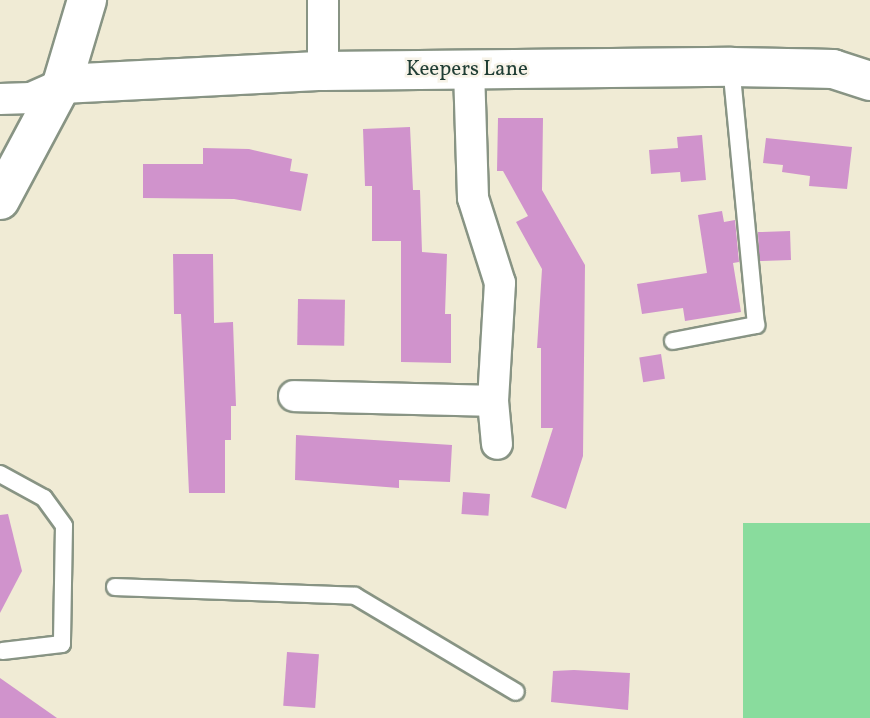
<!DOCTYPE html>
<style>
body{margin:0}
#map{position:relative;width:870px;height:718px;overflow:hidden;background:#f0ebd5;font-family:Vollkorn,serif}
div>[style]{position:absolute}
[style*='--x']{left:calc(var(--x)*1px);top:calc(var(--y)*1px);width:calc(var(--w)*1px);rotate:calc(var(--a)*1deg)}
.green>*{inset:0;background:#89dc9d;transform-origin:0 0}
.building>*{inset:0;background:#d093cc;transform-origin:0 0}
.roads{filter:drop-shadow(2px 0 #889484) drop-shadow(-2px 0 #889484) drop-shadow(0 2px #889484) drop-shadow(0 -2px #889484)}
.lane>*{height:16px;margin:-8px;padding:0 8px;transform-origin:8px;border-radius:8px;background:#fff}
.street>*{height:30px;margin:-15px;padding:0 15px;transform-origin:15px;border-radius:15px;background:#fff}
.secondary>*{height:38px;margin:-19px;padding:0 19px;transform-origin:19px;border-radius:19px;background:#fff}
.highway>*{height:38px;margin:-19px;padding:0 19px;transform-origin:19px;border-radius:19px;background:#fff}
span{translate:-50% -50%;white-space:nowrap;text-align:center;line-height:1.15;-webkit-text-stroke:5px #f7f3e8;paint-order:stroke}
.street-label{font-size:21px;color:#1f3d34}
</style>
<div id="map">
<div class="green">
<i style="left:870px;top:523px;width:195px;height:127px;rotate:90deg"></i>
</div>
<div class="building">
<i style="clip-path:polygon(498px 118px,543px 118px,542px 190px,585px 265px,583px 456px,566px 509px,531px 497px,553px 428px,541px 428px,541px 348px,537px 348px,542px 269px,516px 222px,528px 216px,503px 171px,497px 171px)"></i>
<i style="clip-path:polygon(410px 127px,413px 190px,420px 190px,422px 252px,447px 254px,445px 314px,451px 314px,451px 363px,401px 362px,401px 241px,372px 241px,372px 186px,365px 186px,363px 129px)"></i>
<i style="clip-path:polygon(702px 135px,706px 180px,681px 182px,680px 172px,651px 174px,649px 150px,678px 148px,677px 137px)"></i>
<i style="clip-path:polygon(766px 138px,852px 147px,847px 189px,809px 186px,810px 176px,782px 172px,783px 165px,763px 163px)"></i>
<i style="clip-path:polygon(203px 148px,249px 149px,292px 159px,290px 171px,308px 174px,301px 211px,234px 199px,143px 198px,143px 164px,203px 164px)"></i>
<i style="clip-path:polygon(722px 211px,724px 222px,735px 220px,739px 262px,733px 263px,741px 312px,685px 321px,683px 308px,642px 314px,637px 284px,707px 273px,698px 215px)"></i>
<i style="left:790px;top:231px;width:29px;height:32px;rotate:88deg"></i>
<i style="clip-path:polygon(173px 254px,213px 254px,214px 323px,233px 322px,236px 406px,231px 406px,231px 440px,225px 440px,225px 493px,189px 493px,181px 314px,174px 314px)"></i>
<i style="left:298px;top:299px;width:47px;height:46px;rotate:1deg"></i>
<i style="left:661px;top:354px;width:25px;height:22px;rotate:81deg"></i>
<i style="clip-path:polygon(296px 435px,452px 445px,450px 482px,399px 480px,399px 488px,295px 480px)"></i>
<i style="left:463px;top:492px;width:27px;height:22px;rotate:4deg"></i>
<i style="clip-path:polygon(8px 514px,22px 571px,0 613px,0 515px)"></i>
<i style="left:287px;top:652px;width:32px;height:54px;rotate:4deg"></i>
<i style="clip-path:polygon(574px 670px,630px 673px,628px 710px,551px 702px,553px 671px)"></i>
<i style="clip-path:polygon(0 678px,57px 718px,0 718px)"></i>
</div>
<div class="roads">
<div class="lane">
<i style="--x:673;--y:341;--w:85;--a:-10.9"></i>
<i style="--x:756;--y:325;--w:259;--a:-95.5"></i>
<i style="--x:0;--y:474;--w:50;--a:28.6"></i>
<i style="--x:44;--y:498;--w:34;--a:54"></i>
<i style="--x:64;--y:526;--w:118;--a:91"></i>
<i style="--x:62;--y:644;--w:60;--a:173.3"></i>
<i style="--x:115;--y:587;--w:240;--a:2.1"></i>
<i style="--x:355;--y:596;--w:187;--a:30.8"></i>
</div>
<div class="street">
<i style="--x:469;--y:70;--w:128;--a:88.2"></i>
<i style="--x:473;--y:198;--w:89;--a:72.4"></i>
<i style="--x:500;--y:283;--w:118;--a:93.4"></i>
<i style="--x:493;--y:401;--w:43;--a:84.7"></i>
<i style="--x:323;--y:71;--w:71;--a:-90"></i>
<i style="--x:0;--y:99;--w:31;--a:-2"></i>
<i style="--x:31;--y:98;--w:34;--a:-24"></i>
<i style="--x:294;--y:396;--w:199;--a:1.4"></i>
</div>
<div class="secondary">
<i style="--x:62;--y:84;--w:261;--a:-2.9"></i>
<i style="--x:323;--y:71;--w:408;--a:-0.6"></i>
<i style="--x:731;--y:67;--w:102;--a:1.1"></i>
<i style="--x:833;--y:69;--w:39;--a:18"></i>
</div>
<div class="highway">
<i style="--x:0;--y:200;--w:132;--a:-61.9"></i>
<i style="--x:62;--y:84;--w:88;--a:-73.4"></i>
</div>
</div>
<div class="street-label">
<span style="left:467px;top:70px">Keepers Lane</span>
</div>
</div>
